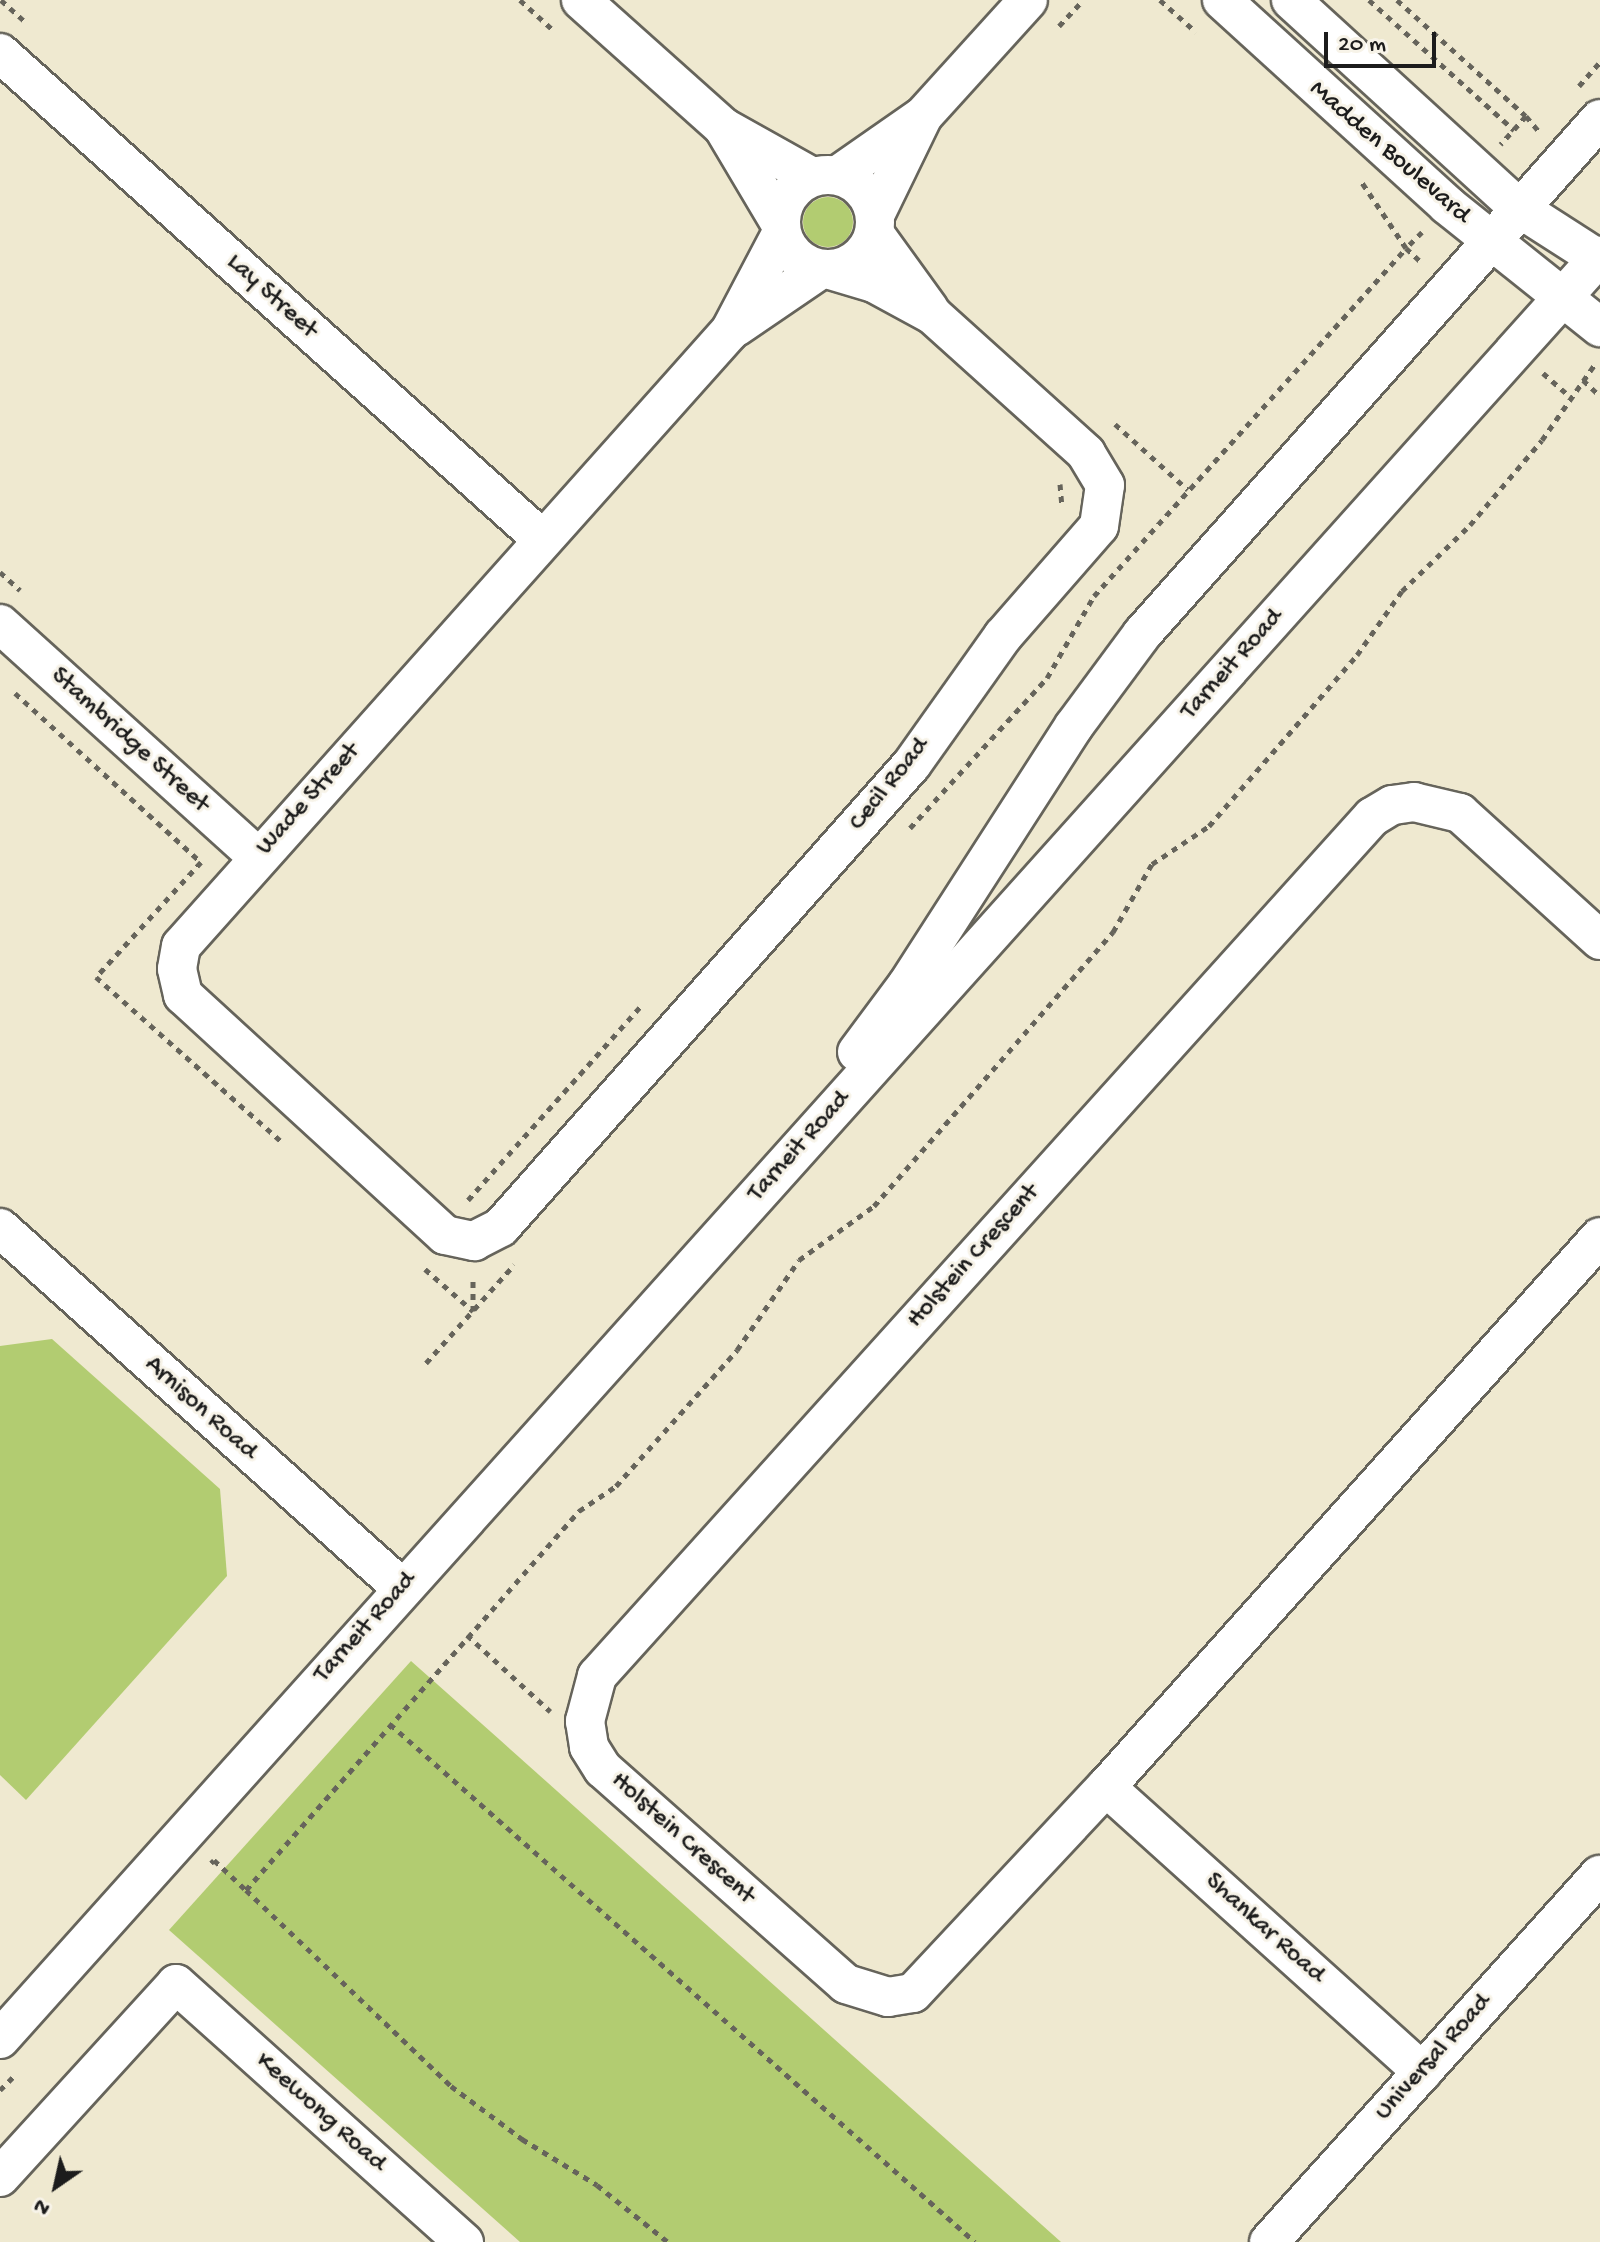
<!DOCTYPE html>
<style>
body{margin:0}
#map{position:relative;width:1600px;height:2242px;overflow:hidden;background:#efe9d0;font-family:"Gochi Hand",sans-serif}
div>[style]{position:absolute}
[style*='--x']{left:calc(var(--x)*1px);top:calc(var(--y)*1px);width:calc(var(--w)*1px);rotate:calc(var(--a)*1deg)}
.green>*{inset:0;background:#b2cc71}
.round{border-radius:50%}
.path>*{height:5px;margin-top:-2.5px;transform-origin:0;background:repeating-linear-gradient(90deg,#66645b 0 6px,transparent 0 12px)}
.roads{filter:drop-shadow(2px 0 #66645b) drop-shadow(-2px 0 #66645b) drop-shadow(0 2px #66645b) drop-shadow(0 -2px #66645b)}
.minor>*{height:38px;margin:-19px;padding:0 19px;transform-origin:19px;border-radius:19px;background:#fff}
.minor>.ring{margin:-19px;padding:0;box-sizing:content-box;background:none;border:38px solid #fff;border-radius:50%}
span{translate:-50% -50%;white-space:nowrap;text-align:center;line-height:1.15;-webkit-text-stroke:6px #f7f3e8;paint-order:stroke}
.street-label{font-size:26px;color:#1c1c1c}
.north{position:absolute;left:16px;top:2146px;width:80px;height:80px;-webkit-text-stroke:6px #f7f3e8;paint-order:stroke;rotate:214deg;font-size:22px;font-weight:700;line-height:32px;text-align:center;color:#1c1c1c}
.north::after{content:'';display:block;margin:auto;width:28px;height:36px;background:#1c1c1c;clip-path:polygon(50% 0,100% 100%,50% 72%,0 100%)}
.scale{position:absolute;left:1324px;top:32px;width:112px;height:36px;box-sizing:border-box;border:4px solid #1c1c1c;border-top:0;padding-left:10px;font-size:24px;line-height:28px;white-space:nowrap;color:#1c1c1c;-webkit-text-stroke:6px #f7f3e8;paint-order:stroke}
</style>
<div id="map">
<div class="green">
<i class="round" style="left:803px;top:197px;width:50px;height:50px"></i>
<i style="clip-path:polygon(52px 1339px,220px 1489px,227px 1576px,26px 1800px,0 1775px,0 1346px)"></i>
<i style="clip-path:polygon(411px 1661px,500px 1740px,1061px 2242px,520px 2242px,169px 1930px)"></i>
</div>
<div class="path">
<i style="--x:1;--y:0;--w:31;--a:42"></i>
<i style="--x:520;--y:0;--w:43;--a:42.2"></i>
<i style="--x:1160;--y:0;--w:48;--a:41.6"></i>
<i style="--x:1369;--y:0;--w:195;--a:41.9"></i>
<i style="--x:1397;--y:0;--w:173;--a:42"></i>
<i style="--x:1526;--y:116;--w:38;--a:132"></i>
<i style="--x:1059;--y:26;--w:35;--a:-47"></i>
<i style="--x:1579;--y:86;--w:32;--a:-49"></i>
<i style="--x:1526;--y:116;--w:23;--a:50"></i>
<i style="--x:1422;--y:232;--w:23;--a:135"></i>
<i style="--x:1406;--y:248;--w:23;--a:43"></i>
<i style="--x:1543;--y:373;--w:37;--a:41"></i>
<i style="--x:1583;--y:380;--w:23;--a:43"></i>
<i style="--x:1115;--y:424;--w:98;--a:42.1"></i>
<i style="--x:1060;--y:484;--w:22;--a:85"></i>
<i style="--x:0;--y:572;--w:27;--a:42"></i>
<i style="--x:15;--y:693;--w:251;--a:42.3"></i>
<i style="--x:910;--y:828;--w:203;--a:-47.6"></i>
<i style="--x:1047;--y:678;--w:95;--a:-60.2"></i>
<i style="--x:1094;--y:596;--w:467;--a:-48.1"></i>
<i style="--x:1406;--y:248;--w:81;--a:-123.9"></i>
<i style="--x:201;--y:862;--w:156;--a:132.4"></i>
<i style="--x:96;--y:977;--w:250;--a:41.6"></i>
<i style="--x:468;--y:1200;--w:261;--a:-48.3"></i>
<i style="--x:425;--y:1269;--w:64;--a:41.2"></i>
<i style="--x:473;--y:1311;--w:33;--a:-90"></i>
<i style="--x:426;--y:1363;--w:132;--a:-48.1"></i>
<i style="--x:467;--y:1635;--w:113;--a:42.5"></i>
<i style="--x:390;--y:1724;--w:781;--a:41.52"></i>
<i style="--x:211;--y:1863;--w:4;--a:-45"></i>
<i style="--x:214;--y:1860;--w:44;--a:43.2"></i>
<i style="--x:246;--y:1890;--w:505;--a:-48.7"></i>
<i style="--x:579;--y:1511;--w:45;--a:-34"></i>
<i style="--x:616;--y:1486;--w:182;--a:-48.3"></i>
<i style="--x:737;--y:1350;--w:109;--a:-55.4"></i>
<i style="--x:799;--y:1260;--w:92;--a:-35.8"></i>
<i style="--x:874;--y:1206;--w:364;--a:-48.9"></i>
<i style="--x:1113;--y:932;--w:78;--a:-60.2"></i>
<i style="--x:1152;--y:864;--w:69;--a:-33.7"></i>
<i style="--x:1209;--y:826;--w:226;--a:-49.1"></i>
<i style="--x:1357;--y:655;--w:78;--a:-54.9"></i>
<i style="--x:1402;--y:591;--w:95;--a:-44.1"></i>
<i style="--x:1470;--y:525;--w:111;--a:-49.7"></i>
<i style="--x:1542;--y:440;--w:93;--a:-55.1"></i>
<i style="--x:246;--y:1890;--w:284;--a:43.7"></i>
<i style="--x:451;--y:2086;--w:89;--a:36.7"></i>
<i style="--x:522;--y:2139;--w:88;--a:31.5"></i>
<i style="--x:597;--y:2185;--w:91;--a:38.8"></i>
<i style="--x:0;--y:2090;--w:20;--a:-45"></i>
</div>
<div class="roads">
<div class="minor">
<i style="--x:581;--y:0;--w:191;--a:41.8"></i>
<i style="--x:723;--y:127;--w:102;--a:29.3"></i>
<i style="--x:1222;--y:0;--w:304;--a:42.3"></i>
<i style="--x:1447;--y:205;--w:196;--a:38.6"></i>
<i style="--x:1291;--y:0;--w:309;--a:42.4"></i>
<i style="--x:1519;--y:208;--w:96;--a:32.7"></i>
<i style="--x:0;--y:53;--w:729;--a:41.89"></i>
<i style="--x:723;--y:127;--w:112;--a:59.3"></i>
<i class="ring" style="left:781px;top:175px;width:56px;height:56px"></i>
<i style="--x:838;--y:175;--w:100;--a:-34.8"></i>
<i style="--x:875;--y:215;--w:110;--a:-64.1"></i>
<i style="--x:923;--y:116;--w:156;--a:-47.8"></i>
<i style="--x:874;--y:233;--w:94;--a:54.1"></i>
<i style="--x:781;--y:234;--w:110;--a:117.7"></i>
<i style="--x:730;--y:331;--w:824;--a:131.75"></i>
<i style="--x:181;--y:946;--w:23;--a:100"></i>
<i style="--x:177;--y:969;--w:27;--a:77"></i>
<i style="--x:183;--y:995;--w:355;--a:42.5"></i>
<i style="--x:445;--y:1235;--w:30;--a:12"></i>
<i style="--x:474;--y:1241;--w:30;--a:-27"></i>
<i style="--x:501;--y:1227;--w:619;--a:-48.4"></i>
<i style="--x:912;--y:764;--w:157;--a:-54.6"></i>
<i style="--x:1003;--y:636;--w:146;--a:-48.9"></i>
<i style="--x:1099;--y:526;--w:41;--a:-81.7"></i>
<i style="--x:1105;--y:485;--w:37;--a:-121"></i>
<i style="--x:1086;--y:453;--w:206;--a:-138"></i>
<i style="--x:933;--y:315;--w:67;--a:-151.5"></i>
<i style="--x:874;--y:283;--w:49;--a:-163.4"></i>
<i style="--x:736;--y:327;--w:103;--a:-34.3"></i>
<i style="--x:0;--y:624;--w:348;--a:42.1"></i>
<i style="--x:1600;--y:940;--w:189;--a:-137.8"></i>
<i style="--x:1460;--y:813;--w:47;--a:-166.6"></i>
<i style="--x:1414;--y:802;--w:22;--a:172"></i>
<i style="--x:1392;--y:805;--w:23;--a:149"></i>
<i style="--x:1372;--y:817;--w:1157;--a:132.06"></i>
<i style="--x:597;--y:1676;--w:47;--a:104.9"></i>
<i style="--x:585;--y:1721;--w:26;--a:81"></i>
<i style="--x:589;--y:1747;--w:26;--a:58"></i>
<i style="--x:603;--y:1769;--w:324;--a:41.5"></i>
<i style="--x:846;--y:1984;--w:44;--a:17.2"></i>
<i style="--x:888;--y:1997;--w:25;--a:-9"></i>
<i style="--x:913;--y:1993;--w:282;--a:-46.9"></i>
<i style="--x:1106;--y:1787;--w:739;--a:-48.07"></i>
<i style="--x:857;--y:1052;--w:84;--a:-53.3"></i>
<i style="--x:907;--y:985;--w:308;--a:-57.2"></i>
<i style="--x:1074;--y:726;--w:114;--a:-53.5"></i>
<i style="--x:1142;--y:634;--w:689;--a:-48.35"></i>
<i style="--x:0;--y:1228;--w:540;--a:41.85"></i>
<i style="--x:1106;--y:1787;--w:426;--a:42"></i>
<i style="--x:0;--y:2039;--w:2396;--a:-48.1"></i>
<i style="--x:0;--y:2177;--w:261;--a:-47.6"></i>
<i style="--x:176;--y:1984;--w:387;--a:41.9"></i>
<i style="--x:1269;--y:2242;--w:494;--a:-48"></i>
</div>
</div>
<div class="street-label">
<span style="left:1389px;top:153px;rotate:41deg">Madden Boulevard</span>
<span style="left:271px;top:297px;rotate:42deg">Lay Street</span>
<span style="left:1233px;top:665px;rotate:-48deg">Tarneit Road</span>
<span style="left:129px;top:741px;rotate:42deg">Stambridge Street</span>
<span style="left:890px;top:785px;rotate:-51deg">Cecil Road</span>
<span style="left:309px;top:800px;rotate:-48deg">Wade Street</span>
<span style="left:800px;top:1147px;rotate:-48deg">Tarneit Road</span>
<span style="left:974px;top:1257px;rotate:-48deg">Holstein Crescent</span>
<span style="left:200px;top:1409px;rotate:42deg">Arnison Road</span>
<span style="left:366px;top:1628px;rotate:-48deg">Tarneit Road</span>
<span style="left:682px;top:1839px;rotate:42deg">Holstein Crescent</span>
<span style="left:1264px;top:1929px;rotate:42deg">Shankar Road</span>
<span style="left:1434px;top:2058px;rotate:-48deg">Universal Road</span>
<span style="left:320px;top:2113px;rotate:42deg">Keewong Road</span>
</div>
<div class="north">N</div>
<div class="scale">20 m</div>
</div>
